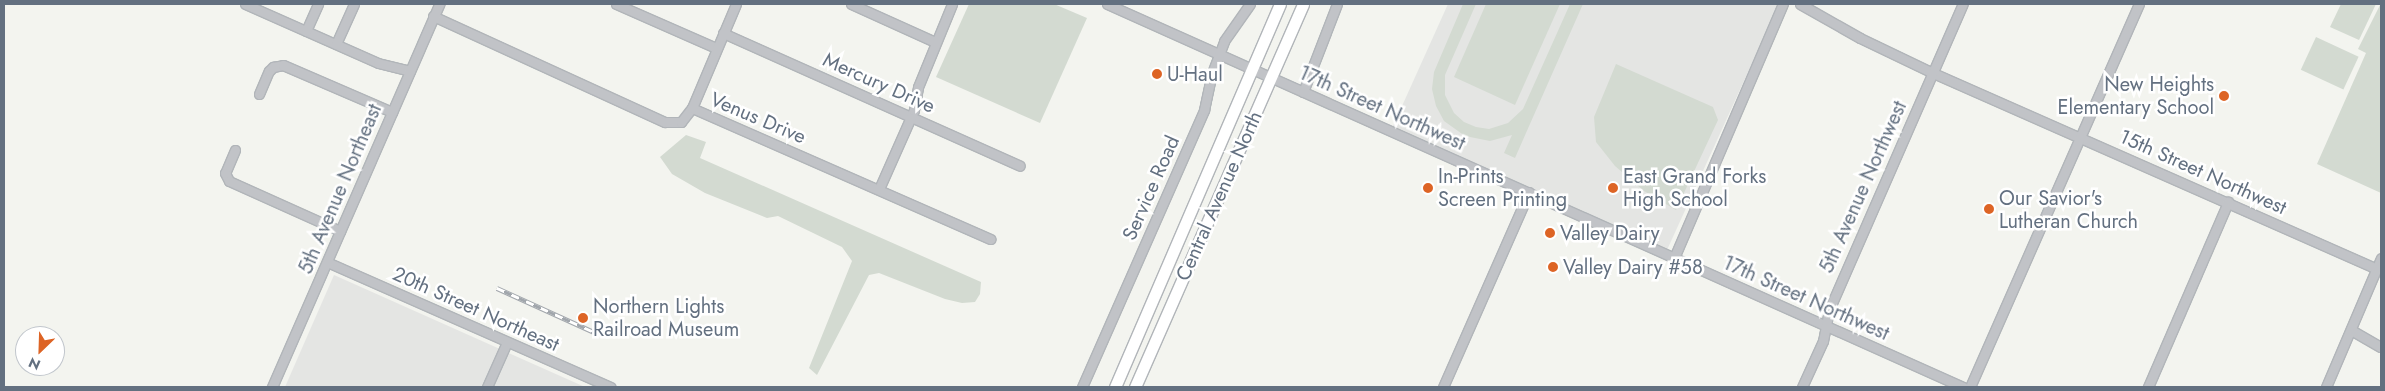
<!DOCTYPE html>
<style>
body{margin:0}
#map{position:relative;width:2385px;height:391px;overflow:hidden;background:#f3f4ef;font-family:Jost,sans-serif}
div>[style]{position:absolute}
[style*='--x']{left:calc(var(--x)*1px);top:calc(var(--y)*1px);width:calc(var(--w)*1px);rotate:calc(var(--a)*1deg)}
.built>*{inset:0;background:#e4e5e3}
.green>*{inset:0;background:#d3dad1;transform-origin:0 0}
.roads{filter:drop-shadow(1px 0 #b1b5b9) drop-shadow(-1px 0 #b1b5b9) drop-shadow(0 1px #b1b5b9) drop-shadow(0 -1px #b1b5b9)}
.minor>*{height:9px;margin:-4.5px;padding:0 4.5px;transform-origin:4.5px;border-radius:4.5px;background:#c1c3c7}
.major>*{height:11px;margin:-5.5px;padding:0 5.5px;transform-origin:5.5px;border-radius:5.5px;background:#fff}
.rail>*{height:4.5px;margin-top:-2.25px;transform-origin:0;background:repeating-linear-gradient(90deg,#fff 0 8px,#a1a6ac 0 16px);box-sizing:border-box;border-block:1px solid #a1a6ac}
.dots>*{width:14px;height:14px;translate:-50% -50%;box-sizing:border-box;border:2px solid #fff;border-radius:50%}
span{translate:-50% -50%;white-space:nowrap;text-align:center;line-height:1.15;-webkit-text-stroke:5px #fff;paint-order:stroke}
.poi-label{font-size:20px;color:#637080}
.left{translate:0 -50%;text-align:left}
.right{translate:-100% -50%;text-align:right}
.street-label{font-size:20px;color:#637080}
.frame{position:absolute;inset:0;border:5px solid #637080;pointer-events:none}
.north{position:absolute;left:15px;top:326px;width:50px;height:50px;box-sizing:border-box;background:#fff;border:1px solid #c1c6cc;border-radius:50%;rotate:204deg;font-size:14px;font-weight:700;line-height:20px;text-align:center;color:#637080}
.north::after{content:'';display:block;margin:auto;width:18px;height:22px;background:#dd6425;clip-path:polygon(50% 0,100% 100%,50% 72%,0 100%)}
</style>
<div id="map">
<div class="built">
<i style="clip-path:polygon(1448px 4px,1779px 4px,1667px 250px,1393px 126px)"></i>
<i style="clip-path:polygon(334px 275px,585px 387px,285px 387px)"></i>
</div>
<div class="green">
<i style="clip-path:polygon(969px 4px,1054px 4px,1087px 18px,1040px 123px,936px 77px)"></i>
<i style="clip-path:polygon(1463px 4px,1476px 4px,1445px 75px,1445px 95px,1454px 113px,1464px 122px,1476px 127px,1489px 129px,1508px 123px,1523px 109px,1570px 4px,1583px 4px,1515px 158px,1504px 153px,1512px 135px,1490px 141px,1465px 136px,1444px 121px,1436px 106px,1432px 89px,1434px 72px)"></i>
<i style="clip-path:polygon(1486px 4px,1560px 4px,1515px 105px,1454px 77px)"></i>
<i style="clip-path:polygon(2341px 4px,2376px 4px,2359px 40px,2330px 27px)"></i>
<i style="clip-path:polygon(2380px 5px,2381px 5px,2381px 193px,2317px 164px,2366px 53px,2358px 49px)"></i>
<i style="left:2316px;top:37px;width:47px;height:36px;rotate:25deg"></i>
<i style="clip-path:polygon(1616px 64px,1713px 107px,1718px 120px,1676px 210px,1644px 191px,1615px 166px,1596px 142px,1594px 117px)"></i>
<i style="clip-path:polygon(686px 135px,706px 142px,700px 158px,981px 282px,980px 294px,975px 302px,962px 303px,945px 299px,879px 273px,869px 275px,817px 375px,809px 368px,852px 261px,842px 247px,778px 216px,767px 218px,705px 193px,672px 174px,660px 157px)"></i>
</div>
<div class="roads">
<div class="minor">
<i style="--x:245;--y:4;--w:145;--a:23.9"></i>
<i style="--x:378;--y:63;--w:33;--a:14"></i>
<i style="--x:616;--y:4;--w:109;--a:23.7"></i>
<i style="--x:851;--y:4;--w:92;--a:24.3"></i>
<i style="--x:1107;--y:4;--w:938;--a:24.11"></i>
<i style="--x:1800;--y:4;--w:69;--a:29.5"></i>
<i style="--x:1860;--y:38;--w:81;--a:25.6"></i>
<i style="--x:1933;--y:73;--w:485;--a:23.8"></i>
<i style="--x:433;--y:16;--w:255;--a:24.6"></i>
<i style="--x:665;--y:122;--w:16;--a:0"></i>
<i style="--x:681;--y:122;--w:18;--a:-52"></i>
<i style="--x:692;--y:108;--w:326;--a:23.7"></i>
<i style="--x:306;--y:31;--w:30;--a:-66"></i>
<i style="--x:723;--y:33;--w:325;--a:24.1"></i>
<i style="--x:336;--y:44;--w:44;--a:-65.8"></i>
<i style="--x:1303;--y:92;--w:94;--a:-68.9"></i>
<i style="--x:259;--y:94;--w:25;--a:-67"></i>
<i style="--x:269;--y:71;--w:6;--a:-45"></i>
<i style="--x:273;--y:67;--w:10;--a:-11"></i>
<i style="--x:283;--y:65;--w:119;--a:23.3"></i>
<i style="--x:692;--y:108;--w:113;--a:-67.1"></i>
<i style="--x:235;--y:150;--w:25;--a:113"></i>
<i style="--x:225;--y:173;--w:9;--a:63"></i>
<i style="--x:229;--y:181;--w:122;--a:24.2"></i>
<i style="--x:879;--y:189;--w:86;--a:-66.1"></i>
<i style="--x:914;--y:110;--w:23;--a:-80"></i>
<i style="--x:918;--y:87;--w:90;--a:-67.7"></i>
<i style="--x:1674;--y:258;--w:276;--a:-66.8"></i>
<i style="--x:327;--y:262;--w:310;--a:23.8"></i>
<i style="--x:2351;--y:330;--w:34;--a:30"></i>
<i style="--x:272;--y:387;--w:418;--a:-66.4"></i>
<i style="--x:487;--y:387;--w:49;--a:-66"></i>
<i style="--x:1082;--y:387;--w:303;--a:-66.2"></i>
<i style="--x:1204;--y:110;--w:38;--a:-78"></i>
<i style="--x:1212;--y:73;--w:34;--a:-69"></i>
<i style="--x:1224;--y:41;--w:45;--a:-54.9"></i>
<i style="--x:1443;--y:387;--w:213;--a:-66.2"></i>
<i style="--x:1802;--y:387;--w:51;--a:-65.5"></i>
<i style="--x:1823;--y:341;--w:32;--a:-79"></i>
<i style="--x:1829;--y:310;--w:334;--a:-66.4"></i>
<i style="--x:1970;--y:387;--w:419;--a:-66.2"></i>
<i style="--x:2148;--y:387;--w:202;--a:-66.6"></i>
<i style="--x:2326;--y:387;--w:140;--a:-66.9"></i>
</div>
<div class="major">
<i style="--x:1115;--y:387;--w:417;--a:-66.7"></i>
<i style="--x:1135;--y:387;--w:418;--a:-66.3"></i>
</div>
</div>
<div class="rail">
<i style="--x:497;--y:288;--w:109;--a:24.4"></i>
</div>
<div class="dots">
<i style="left:1157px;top:74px;background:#dd6425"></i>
<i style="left:2224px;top:96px;background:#dd6425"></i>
<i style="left:1428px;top:188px;background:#dd6425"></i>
<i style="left:1613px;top:188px;background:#dd6425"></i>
<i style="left:1989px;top:209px;background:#dd6425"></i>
<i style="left:1550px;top:233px;background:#dd6425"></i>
<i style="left:1553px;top:267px;background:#dd6425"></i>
<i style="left:583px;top:318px;background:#dd6425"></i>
</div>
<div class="poi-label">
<span class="left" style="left:1167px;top:74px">U-Haul</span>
<span class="right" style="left:2214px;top:96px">New Heights<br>Elementary School</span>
<span class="left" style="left:1438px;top:188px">In-Prints<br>Screen Printing</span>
<span class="left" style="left:1623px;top:188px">East Grand Forks<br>High School</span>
<span class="left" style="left:1999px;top:210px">Our Savior's<br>Lutheran Church</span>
<span class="left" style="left:1560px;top:233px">Valley Dairy</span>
<span class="left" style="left:1563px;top:267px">Valley Dairy #58</span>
<span class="left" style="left:593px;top:318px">Northern Lights<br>Railroad Museum</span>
</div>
<div class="street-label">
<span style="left:879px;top:83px;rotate:24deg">Mercury Drive</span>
<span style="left:1382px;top:108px;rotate:24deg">17th Street Northwest</span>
<span style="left:758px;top:118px;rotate:23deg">Venus Drive</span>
<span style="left:2203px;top:172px;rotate:24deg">15th Street Northwest</span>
<span style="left:1863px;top:187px;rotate:-66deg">5th Avenue Northwest</span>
<span style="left:1151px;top:188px;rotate:-66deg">Service Road</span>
<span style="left:340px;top:189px;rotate:-67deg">5th Avenue Northeast</span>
<span style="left:1219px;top:196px;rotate:-66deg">Central Avenue North</span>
<span style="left:1806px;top:298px;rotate:24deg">17th Street Northwest</span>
<span style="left:476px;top:309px;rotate:24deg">20th Street Northeast</span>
</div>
<div class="frame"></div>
<div class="north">N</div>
</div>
